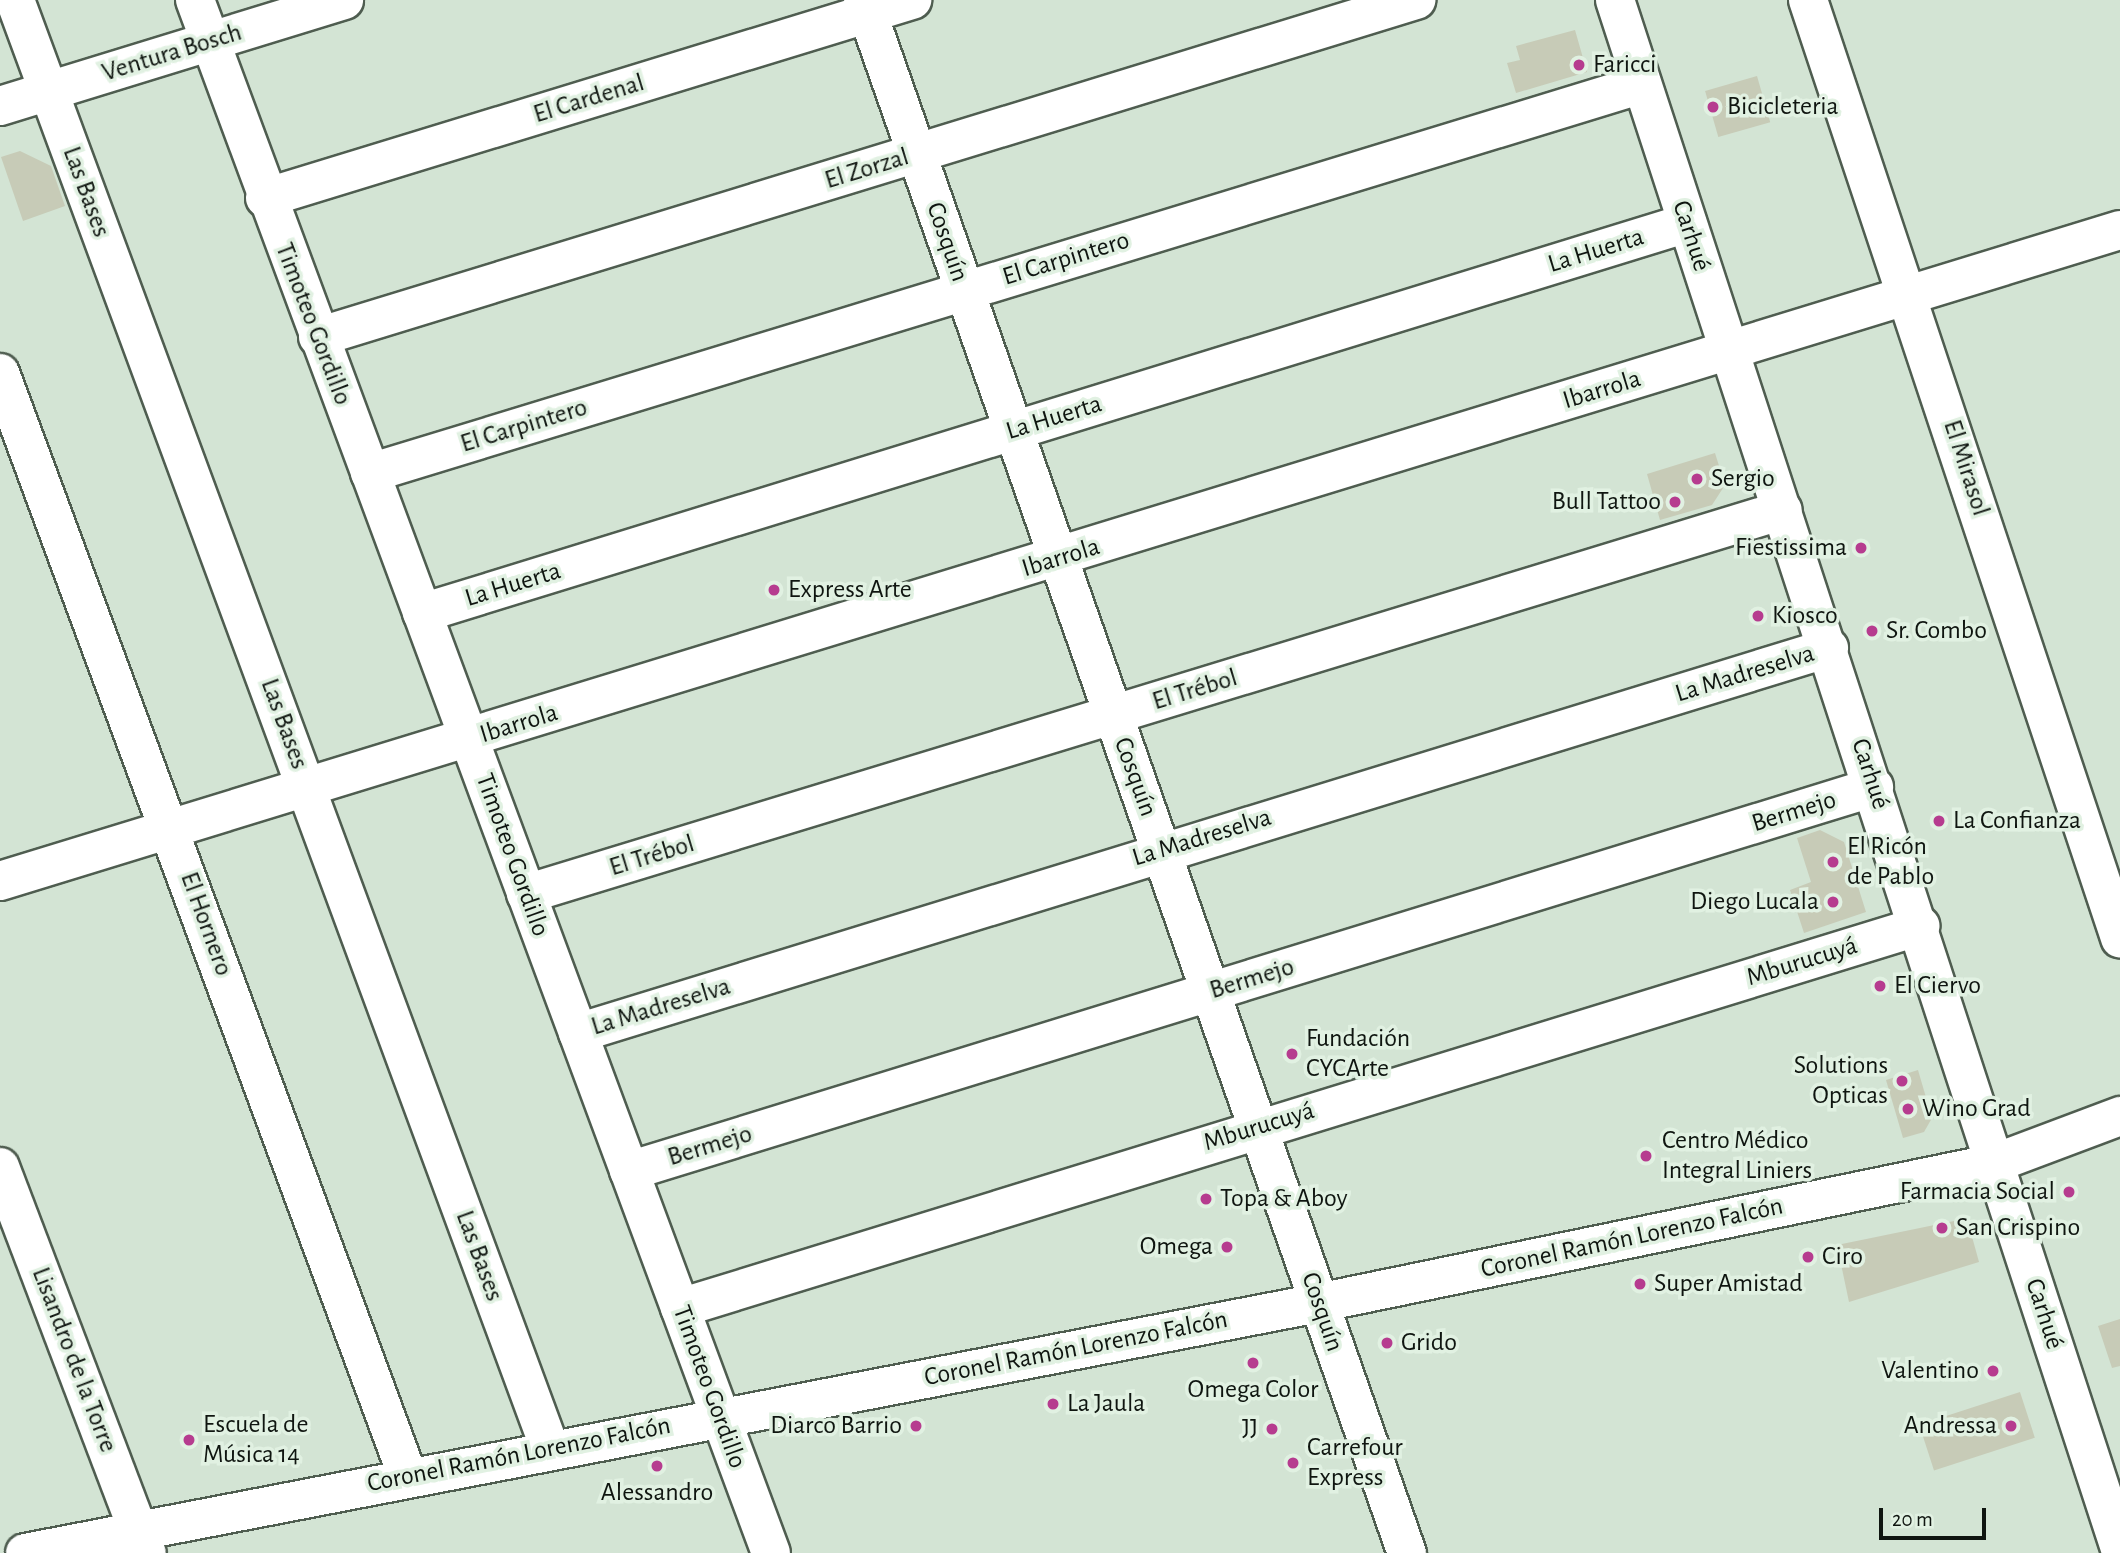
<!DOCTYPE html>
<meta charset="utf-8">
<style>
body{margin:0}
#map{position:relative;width:2120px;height:1553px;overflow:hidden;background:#d3e4d4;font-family:"Alegreya Sans",sans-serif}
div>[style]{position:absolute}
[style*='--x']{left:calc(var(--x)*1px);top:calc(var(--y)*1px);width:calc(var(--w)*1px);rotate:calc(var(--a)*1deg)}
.building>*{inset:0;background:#c7cbb7;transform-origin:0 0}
.roads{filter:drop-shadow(2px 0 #4f5d50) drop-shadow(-2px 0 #4f5d50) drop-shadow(0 2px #4f5d50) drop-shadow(0 -2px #4f5d50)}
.minor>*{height:38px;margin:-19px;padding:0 19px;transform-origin:19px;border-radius:19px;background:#fff}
.tertiary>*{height:38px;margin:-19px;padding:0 19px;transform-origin:19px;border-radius:19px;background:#fff}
.dots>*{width:19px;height:19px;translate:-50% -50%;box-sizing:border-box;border:4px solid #e1f1e2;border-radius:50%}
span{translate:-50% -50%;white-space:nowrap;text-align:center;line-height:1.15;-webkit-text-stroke:7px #e1f1e2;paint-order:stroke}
.street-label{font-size:26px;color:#0f1510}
.poi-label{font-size:26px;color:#0f1510}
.left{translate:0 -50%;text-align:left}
.right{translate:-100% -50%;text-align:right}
.scale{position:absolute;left:1879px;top:1508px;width:107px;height:32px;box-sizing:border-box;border:4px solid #0f1510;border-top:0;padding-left:9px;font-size:21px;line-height:24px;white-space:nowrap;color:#0f1510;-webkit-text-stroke:5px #e1f1e2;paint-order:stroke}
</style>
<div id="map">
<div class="building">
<i style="clip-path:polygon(1575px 30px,1587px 72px,1516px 93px,1507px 63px,1520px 60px,1516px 46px)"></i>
<i style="left:1757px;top:76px;width:48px;height:54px;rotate:74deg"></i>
<i style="clip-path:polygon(20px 151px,51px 166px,65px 206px,23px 221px,1px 157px)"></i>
<i style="clip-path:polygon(1715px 453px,1725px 485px,1712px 505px,1660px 520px,1647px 474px)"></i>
<i style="clip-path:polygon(1820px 830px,1844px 842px,1866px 912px,1804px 933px,1790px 890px,1811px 882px,1797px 838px)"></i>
<i style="clip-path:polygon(1918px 1070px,1932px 1118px,1924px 1132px,1903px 1138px,1886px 1080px)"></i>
<i style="clip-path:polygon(1954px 1221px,1971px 1233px,1979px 1262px,1849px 1302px,1837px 1245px)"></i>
<i style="clip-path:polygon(2120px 1319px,2120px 1366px,2112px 1368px,2098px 1326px)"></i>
<i style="left:2020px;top:1392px;width:48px;height:106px;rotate:72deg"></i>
</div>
<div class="roads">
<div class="minor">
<i style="--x:15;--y:0;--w:1545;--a:69.73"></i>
<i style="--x:195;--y:0;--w:1656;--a:69.65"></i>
<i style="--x:863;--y:0;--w:1646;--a:70.7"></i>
<i style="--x:1615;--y:0;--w:1629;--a:71.94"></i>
<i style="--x:1808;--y:0;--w:989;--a:71.6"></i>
<i style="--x:0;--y:106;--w:360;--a:-17.1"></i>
<i style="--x:265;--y:198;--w:677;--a:-17.02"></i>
<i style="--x:318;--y:337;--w:1149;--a:-17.06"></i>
<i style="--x:0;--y:373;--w:1177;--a:69.72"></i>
<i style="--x:370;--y:473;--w:1330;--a:-17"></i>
<i style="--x:422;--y:613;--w:1324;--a:-17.13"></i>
<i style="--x:0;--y:881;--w:2218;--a:-17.07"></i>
<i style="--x:526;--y:894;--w:1314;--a:-16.99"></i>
<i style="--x:578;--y:1033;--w:1309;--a:-17.11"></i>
<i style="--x:629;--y:1171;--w:1303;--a:-17.14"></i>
<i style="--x:680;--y:1308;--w:1298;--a:-17.12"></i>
<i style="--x:25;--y:1553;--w:1317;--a:-10.94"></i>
<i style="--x:1318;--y:1303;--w:691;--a:-11.68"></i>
<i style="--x:1995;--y:1163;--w:134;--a:-20.6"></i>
</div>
<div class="tertiary">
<i style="--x:0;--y:1167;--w:413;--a:69.2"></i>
</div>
</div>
<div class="dots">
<i style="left:1579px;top:65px;background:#b63c8f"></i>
<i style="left:1713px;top:107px;background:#b63c8f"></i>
<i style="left:1697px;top:479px;background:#b63c8f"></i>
<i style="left:1675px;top:502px;background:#b63c8f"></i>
<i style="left:1861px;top:548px;background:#b63c8f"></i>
<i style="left:774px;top:590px;background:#b63c8f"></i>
<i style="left:1758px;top:616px;background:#b63c8f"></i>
<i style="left:1872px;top:631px;background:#b63c8f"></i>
<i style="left:1939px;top:821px;background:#b63c8f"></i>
<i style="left:1833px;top:862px;background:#b63c8f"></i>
<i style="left:1833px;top:902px;background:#b63c8f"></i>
<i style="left:1880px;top:986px;background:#b63c8f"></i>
<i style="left:1292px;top:1054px;background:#b63c8f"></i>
<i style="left:1902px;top:1081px;background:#b63c8f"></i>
<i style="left:1908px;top:1109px;background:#b63c8f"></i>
<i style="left:1646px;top:1156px;background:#b63c8f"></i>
<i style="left:2069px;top:1192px;background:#b63c8f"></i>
<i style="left:1206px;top:1199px;background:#b63c8f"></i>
<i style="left:1942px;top:1228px;background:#b63c8f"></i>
<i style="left:1227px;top:1247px;background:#b63c8f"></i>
<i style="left:1808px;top:1257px;background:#b63c8f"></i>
<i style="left:1640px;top:1284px;background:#b63c8f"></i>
<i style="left:1387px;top:1343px;background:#b63c8f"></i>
<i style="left:1253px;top:1363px;background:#b63c8f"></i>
<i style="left:1993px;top:1371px;background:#b63c8f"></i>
<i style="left:1053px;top:1404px;background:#b63c8f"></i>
<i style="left:916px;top:1426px;background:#b63c8f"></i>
<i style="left:2011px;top:1426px;background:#b63c8f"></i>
<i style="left:1272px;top:1429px;background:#b63c8f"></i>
<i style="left:189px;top:1440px;background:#b63c8f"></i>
<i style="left:1293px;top:1463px;background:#b63c8f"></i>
<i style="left:657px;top:1466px;background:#b63c8f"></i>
</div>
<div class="street-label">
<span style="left:172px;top:53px;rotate:-17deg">Ventura Bosch</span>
<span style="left:589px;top:99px;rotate:-17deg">El Cardenal</span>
<span style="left:867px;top:169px;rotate:-17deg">El Zorzal</span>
<span style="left:86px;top:192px;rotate:70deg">Las Bases</span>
<span style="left:1691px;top:236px;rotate:72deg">Carhué</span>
<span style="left:947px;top:242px;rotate:71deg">Cosquín</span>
<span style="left:1596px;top:251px;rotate:-17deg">La Huerta</span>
<span style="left:1066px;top:259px;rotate:-17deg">El Carpintero</span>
<span style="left:313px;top:324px;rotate:69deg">Timoteo Gordillo</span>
<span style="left:1602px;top:390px;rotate:-17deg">Ibarrola</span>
<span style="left:1054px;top:418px;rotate:-17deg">La Huerta</span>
<span style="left:524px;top:426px;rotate:-17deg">El Carpintero</span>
<span style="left:1966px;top:468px;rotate:72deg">El Mirasol</span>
<span style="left:1061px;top:558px;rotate:-17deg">Ibarrola</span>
<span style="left:513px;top:585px;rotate:-17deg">La Huerta</span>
<span style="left:1745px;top:674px;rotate:-17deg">La Madreselva</span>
<span style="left:1195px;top:690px;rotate:-17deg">El Trébol</span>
<span style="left:284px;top:724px;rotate:70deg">Las Bases</span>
<span style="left:519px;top:724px;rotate:-17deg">Ibarrola</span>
<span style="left:1870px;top:774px;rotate:72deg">Carhué</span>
<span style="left:1135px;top:777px;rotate:70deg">Cosquín</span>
<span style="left:1794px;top:812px;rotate:-17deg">Bermejo</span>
<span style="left:1202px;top:838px;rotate:-17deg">La Madreselva</span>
<span style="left:512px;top:855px;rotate:70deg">Timoteo Gordillo</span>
<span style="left:652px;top:856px;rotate:-17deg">El Trébol</span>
<span style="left:206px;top:924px;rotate:70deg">El Hornero</span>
<span style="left:1802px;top:962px;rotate:-17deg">Mburucuyá</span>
<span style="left:1252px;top:979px;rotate:-17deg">Bermejo</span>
<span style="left:661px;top:1007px;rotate:-17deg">La Madreselva</span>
<span style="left:1259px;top:1127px;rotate:-17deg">Mburucuyá</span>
<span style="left:710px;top:1146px;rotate:-17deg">Bermejo</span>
<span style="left:1632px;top:1238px;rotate:-12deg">Coronel Ramón Lorenzo Falcón</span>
<span style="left:479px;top:1256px;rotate:70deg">Las Bases</span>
<span style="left:1322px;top:1312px;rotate:71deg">Cosquín</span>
<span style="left:2044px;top:1314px;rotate:72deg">Carhué</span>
<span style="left:1076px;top:1349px;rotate:-11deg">Coronel Ramón Lorenzo Falcón</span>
<span style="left:74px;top:1360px;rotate:69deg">Lisandro de la Torre</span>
<span style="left:709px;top:1387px;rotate:70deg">Timoteo Gordillo</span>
<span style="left:519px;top:1455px;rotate:-11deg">Coronel Ramón Lorenzo Falcón</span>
</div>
<div class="poi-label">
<span class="left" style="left:1593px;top:65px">Faricci</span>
<span class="left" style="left:1727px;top:107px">Bicicleteria</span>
<span class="left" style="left:1711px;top:479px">Sergio</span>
<span class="right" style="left:1661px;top:502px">Bull Tattoo</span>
<span class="right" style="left:1847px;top:548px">Fiestissima</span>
<span class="left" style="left:788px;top:590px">Express Arte</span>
<span class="left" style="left:1772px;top:616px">Kiosco</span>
<span class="left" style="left:1886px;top:631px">Sr. Combo</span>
<span class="left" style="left:1953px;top:821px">La Confianza</span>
<span class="left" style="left:1847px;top:862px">El Ricón<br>de Pablo</span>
<span class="right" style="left:1819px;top:902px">Diego Lucala</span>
<span class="left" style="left:1894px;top:986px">El Ciervo</span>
<span class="left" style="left:1306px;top:1054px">Fundación<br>CYCArte</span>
<span class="right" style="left:1888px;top:1081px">Solutions<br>Opticas</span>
<span class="left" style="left:1922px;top:1109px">Wino Grad</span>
<span class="left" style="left:1662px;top:1156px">Centro Médico<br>Integral Liniers</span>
<span class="right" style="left:2055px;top:1192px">Farmacia Social</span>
<span class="left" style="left:1220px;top:1199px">Topa &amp; Aboy</span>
<span class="left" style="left:1956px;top:1228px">San Crispino</span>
<span class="right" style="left:1213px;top:1247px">Omega</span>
<span class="left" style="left:1822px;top:1257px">Ciro</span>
<span class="left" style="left:1654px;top:1284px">Super Amistad</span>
<span class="left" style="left:1401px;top:1343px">Grido</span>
<span class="right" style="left:1979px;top:1371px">Valentino</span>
<span style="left:1253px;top:1390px">Omega Color</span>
<span class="left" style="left:1067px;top:1404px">La Jaula</span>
<span class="left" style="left:203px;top:1440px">Escuela de<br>Música 14</span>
<span class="right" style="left:902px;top:1426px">Diarco Barrio</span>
<span class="right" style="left:1997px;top:1426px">Andressa</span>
<span class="right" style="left:1258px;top:1429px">JJ</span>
<span class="left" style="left:1307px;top:1463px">Carrefour<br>Express</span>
<span style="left:657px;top:1493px">Alessandro</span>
</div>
<div class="scale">20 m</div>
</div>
